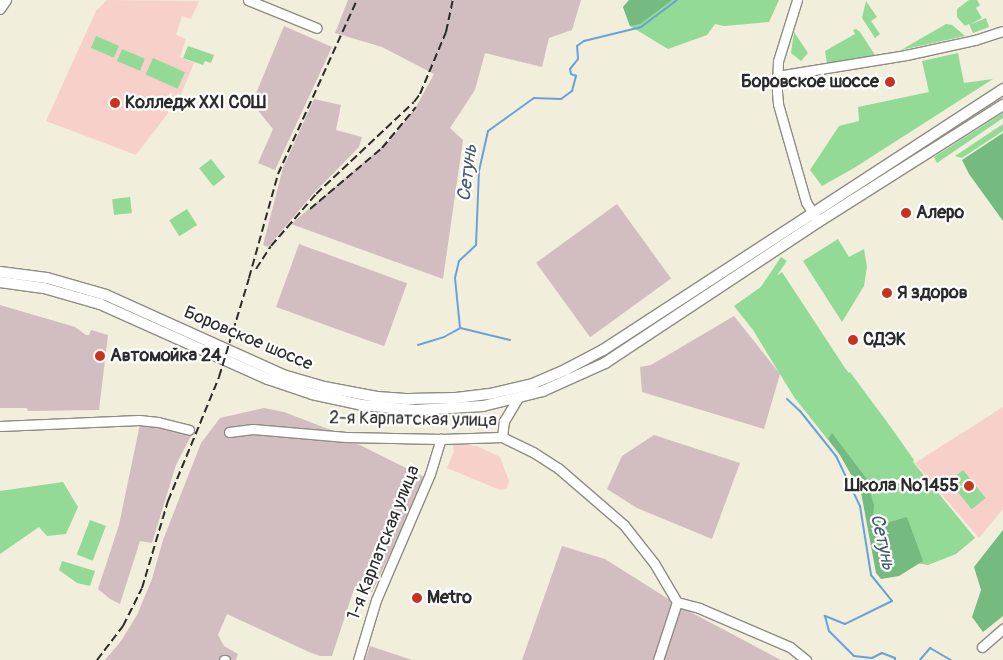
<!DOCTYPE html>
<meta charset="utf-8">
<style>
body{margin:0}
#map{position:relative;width:1003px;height:660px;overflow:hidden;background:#f1eedb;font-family:Pangolin,sans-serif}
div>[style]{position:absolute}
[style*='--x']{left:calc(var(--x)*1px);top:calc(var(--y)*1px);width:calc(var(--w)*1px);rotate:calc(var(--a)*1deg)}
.built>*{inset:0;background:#f7d0c9}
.industrial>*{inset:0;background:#d2bec1;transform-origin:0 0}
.green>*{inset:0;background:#92da95;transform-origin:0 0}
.forest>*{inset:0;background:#75ba7e}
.stream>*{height:2px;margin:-1px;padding:0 1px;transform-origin:1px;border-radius:1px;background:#69a2d8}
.roads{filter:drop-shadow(1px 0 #8e8c83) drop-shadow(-1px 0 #8e8c83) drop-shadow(0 1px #8e8c83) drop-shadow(0 -1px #8e8c83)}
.minor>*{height:9px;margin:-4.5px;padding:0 4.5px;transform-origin:4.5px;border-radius:4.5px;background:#fff}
.major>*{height:10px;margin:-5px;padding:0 5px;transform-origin:5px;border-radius:5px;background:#fff}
.rail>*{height:2px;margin-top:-1px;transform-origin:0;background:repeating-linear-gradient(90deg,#2b2b2b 0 8px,transparent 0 12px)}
.dots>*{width:14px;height:14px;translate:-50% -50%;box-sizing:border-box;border:2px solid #fff;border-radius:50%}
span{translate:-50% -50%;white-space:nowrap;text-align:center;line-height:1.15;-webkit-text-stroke:4.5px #fff;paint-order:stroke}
.poi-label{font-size:18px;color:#2b2b2b;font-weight:700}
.right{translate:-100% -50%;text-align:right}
.left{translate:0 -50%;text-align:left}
.street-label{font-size:18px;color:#2b2b2b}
.water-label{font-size:19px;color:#445b70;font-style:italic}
</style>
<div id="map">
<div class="built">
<i style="clip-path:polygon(107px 0,199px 1px,191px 19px,182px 16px,176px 35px,186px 39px,180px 57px,194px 63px,179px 99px,136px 155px,46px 121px,96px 11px)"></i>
<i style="clip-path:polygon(1003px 407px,1003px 509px,979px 538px,915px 463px)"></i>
<i style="clip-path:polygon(453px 444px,477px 446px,500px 457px,509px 481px,507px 488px,500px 490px,447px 468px,454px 451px)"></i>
</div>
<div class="industrial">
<i style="clip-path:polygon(348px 0,581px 0,572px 30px,549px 38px,542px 67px,485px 53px,475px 90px,450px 128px,463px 140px,443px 279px,291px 224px,391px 139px,416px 107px,434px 74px,382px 47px,335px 33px)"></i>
<i style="clip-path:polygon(284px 26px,332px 47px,275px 170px,258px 163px,273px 129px,252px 103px)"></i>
<i style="clip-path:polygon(314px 99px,341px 105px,336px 130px,362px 137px,359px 147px,313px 194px,268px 247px,263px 245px,283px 168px)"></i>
<i style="left:617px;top:204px;width:92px;height:100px;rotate:54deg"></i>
<i style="left:299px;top:244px;width:115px;height:67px;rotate:20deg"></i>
<i style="clip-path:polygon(0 305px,75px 327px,86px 335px,89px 335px,91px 330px,108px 335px,99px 410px,28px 411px,27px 408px,0 408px)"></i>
<i style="clip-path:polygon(734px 316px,780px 374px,764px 429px,642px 392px,640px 367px,651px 365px)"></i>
<i style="clip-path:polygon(264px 408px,284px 412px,336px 432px,338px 439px,342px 441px,360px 445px,426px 478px,372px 592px,355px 586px,332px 656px,320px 656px,309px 652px,227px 614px,218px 635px,224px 646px,238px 654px,236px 660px,105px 660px,121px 641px,137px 615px,152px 579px,163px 540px,201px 443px,220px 418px)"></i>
<i style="clip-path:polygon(140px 424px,191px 427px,191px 436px,176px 465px,152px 543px,140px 541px,120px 604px,110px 599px,98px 589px,119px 525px)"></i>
<i style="clip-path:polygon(654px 435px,740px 463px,712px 539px,637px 508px,607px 489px,622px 456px)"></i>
<i style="clip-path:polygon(562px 546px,605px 559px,681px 607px,781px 660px,522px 660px)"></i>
<i style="clip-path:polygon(370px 646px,412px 660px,365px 660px)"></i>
</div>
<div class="green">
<i style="clip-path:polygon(629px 0,779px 0,769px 22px,724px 26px,715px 24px,707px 35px,668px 49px,630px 26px,623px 7px)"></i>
<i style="clip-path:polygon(969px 0,977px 0,980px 5px,976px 8px,982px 18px,969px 25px,986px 18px,989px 27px,973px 33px,969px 24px,965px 26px,957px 17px,957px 9px)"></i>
<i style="clip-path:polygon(866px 1px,877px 17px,871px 21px,880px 34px,875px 38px,862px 18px)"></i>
<i style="clip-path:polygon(946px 24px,952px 25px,965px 36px,901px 50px)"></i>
<i style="clip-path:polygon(856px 29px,860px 32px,875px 55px,827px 64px,825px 51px,855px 34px,853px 30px)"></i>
<i style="clip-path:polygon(794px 32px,808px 53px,801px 61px,791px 53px)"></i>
<i style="left:96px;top:36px;width:25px;height:13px;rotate:23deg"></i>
<i style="clip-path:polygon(188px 46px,214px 55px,211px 63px,205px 61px,203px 65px,183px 58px)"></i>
<i style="left:122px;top:49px;width:25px;height:13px;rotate:23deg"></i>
<i style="clip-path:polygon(958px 53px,964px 83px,993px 79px,854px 168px,822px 186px,810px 170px,839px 126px,859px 121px,858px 107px,929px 92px,922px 61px)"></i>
<i style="left:153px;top:58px;width:35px;height:18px;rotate:24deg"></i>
<i style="clip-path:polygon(1003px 113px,1003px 118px,937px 163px,934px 157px)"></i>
<i style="clip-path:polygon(1003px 124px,1003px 131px,962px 158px,955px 156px)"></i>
<i style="left:211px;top:159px;width:23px;height:15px;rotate:52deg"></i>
<i style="left:130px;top:197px;width:16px;height:18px;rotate:83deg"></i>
<i style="left:187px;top:209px;width:19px;height:21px;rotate:58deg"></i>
<i style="clip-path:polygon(838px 239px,849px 257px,864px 249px,867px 267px,864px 286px,842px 322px,803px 261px)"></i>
<i style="left:781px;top:257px;width:7px;height:62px;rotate:34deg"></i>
<i style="clip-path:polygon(782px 272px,845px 368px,849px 373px,850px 372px,890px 426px,914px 460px,913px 462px,975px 538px,956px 554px,928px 565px,876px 556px,861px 492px,840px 455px,794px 397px,753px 330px,734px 306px)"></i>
<i style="left:963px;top:470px;width:36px;height:18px;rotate:51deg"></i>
<i style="clip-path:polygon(63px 482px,78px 507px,66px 534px,47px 536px,39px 527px,0 554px,0 491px)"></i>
<i style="left:90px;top:520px;width:17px;height:37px;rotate:21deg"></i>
<i style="clip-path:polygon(62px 561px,95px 571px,90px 586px,77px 583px,59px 570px)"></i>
</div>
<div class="forest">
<i style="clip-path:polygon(629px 0,672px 0,640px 24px,630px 26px,623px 7px)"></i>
<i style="clip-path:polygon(1003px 133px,1003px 221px,969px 174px,962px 160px)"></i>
<i style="clip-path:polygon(832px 433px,866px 478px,874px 505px,873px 515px,883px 524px,907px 517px,923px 561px,899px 576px,881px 579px,876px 573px,861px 492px,840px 455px,828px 439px)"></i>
<i style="clip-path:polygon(1003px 530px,1003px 616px,983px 632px,972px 617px,981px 590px,974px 567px)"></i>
</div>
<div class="stream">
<i style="--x:510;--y:340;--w:51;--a:-166.5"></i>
<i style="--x:460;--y:328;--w:50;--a:-95.7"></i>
<i style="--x:455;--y:278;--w:17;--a:-77"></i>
<i style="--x:459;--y:261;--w:23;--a:-43"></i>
<i style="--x:476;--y:245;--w:74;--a:-87.7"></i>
<i style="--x:479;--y:171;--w:41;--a:-77.3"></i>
<i style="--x:488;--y:131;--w:57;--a:-35.7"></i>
<i style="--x:534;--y:98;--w:27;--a:2"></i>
<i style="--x:561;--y:99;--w:14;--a:-36"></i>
<i style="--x:572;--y:91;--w:16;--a:-75"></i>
<i style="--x:576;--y:76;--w:5;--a:-158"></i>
<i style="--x:571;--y:74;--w:5;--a:-101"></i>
<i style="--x:570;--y:69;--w:13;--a:-51"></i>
<i style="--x:578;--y:59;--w:13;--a:-94"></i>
<i style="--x:577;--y:46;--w:9;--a:-36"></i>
<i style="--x:584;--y:41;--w:59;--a:-13.8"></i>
<i style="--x:641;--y:27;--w:45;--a:-36.9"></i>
<i style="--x:418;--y:345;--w:27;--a:-17"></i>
<i style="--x:444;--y:337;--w:18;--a:-29"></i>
<i style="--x:787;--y:399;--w:18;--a:43"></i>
<i style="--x:800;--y:411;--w:58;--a:51.3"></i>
<i style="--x:836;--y:456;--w:55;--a:64.4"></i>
<i style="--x:860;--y:506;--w:70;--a:80.9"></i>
<i style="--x:871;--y:575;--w:33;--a:51"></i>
<i style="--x:892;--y:601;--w:52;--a:153.9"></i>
<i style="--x:845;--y:624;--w:22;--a:-158"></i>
<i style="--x:825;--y:616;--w:16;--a:75"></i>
<i style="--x:829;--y:631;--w:35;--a:45"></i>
<i style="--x:854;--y:656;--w:18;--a:6"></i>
<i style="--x:872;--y:658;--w:11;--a:-27"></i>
<i style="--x:882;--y:653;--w:14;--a:21"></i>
<i style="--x:895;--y:658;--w:2;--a:90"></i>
<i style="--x:920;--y:660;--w:16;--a:-50"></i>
<i style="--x:930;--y:648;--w:24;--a:30"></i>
</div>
<div class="roads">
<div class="minor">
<i style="--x:248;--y:0;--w:74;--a:22.1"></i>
<i style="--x:797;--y:0;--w:64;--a:107.3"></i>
<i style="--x:778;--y:61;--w:31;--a:92"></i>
<i style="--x:777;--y:92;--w:12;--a:85"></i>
<i style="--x:778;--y:104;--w:102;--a:74.1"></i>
<i style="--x:806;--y:202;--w:19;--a:58"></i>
<i style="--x:777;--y:76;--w:131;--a:-9.2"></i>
<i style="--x:906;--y:55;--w:71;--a:-12.3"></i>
<i style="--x:975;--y:40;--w:29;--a:-18"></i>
<i style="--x:0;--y:426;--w:139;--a:-2.5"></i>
<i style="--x:139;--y:420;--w:19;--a:6"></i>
<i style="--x:158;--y:422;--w:32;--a:14"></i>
<i style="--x:229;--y:432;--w:24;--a:-7"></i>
<i style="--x:253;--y:429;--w:93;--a:4.9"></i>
<i style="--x:346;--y:437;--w:95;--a:1.2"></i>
<i style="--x:441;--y:439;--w:61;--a:-1.9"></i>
<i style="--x:502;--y:437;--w:34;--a:26"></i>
<i style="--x:533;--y:452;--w:30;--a:33"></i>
<i style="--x:558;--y:468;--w:87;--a:40.8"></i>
<i style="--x:624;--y:525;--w:48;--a:51.7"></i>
<i style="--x:654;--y:563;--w:45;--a:59.5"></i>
<i style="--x:502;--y:437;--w:16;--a:-83"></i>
<i style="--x:504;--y:421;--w:27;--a:-59"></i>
<i style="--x:677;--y:602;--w:23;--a:15"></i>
<i style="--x:699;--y:608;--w:99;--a:23.2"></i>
<i style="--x:790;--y:647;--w:21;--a:39"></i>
<i style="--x:982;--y:647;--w:28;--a:-41"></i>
<i style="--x:224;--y:660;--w:1;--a:0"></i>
<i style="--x:358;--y:660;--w:63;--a:-73.3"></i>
<i style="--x:376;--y:600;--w:137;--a:-66.8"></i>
<i style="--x:430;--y:474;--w:37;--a:-73"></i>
<i style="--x:658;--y:660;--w:61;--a:-71.9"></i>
</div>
<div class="major">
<i style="--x:0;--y:9;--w:11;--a:-56"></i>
<i style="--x:0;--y:272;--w:47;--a:7.3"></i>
<i style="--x:47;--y:278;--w:61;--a:16.1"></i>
<i style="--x:106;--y:295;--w:194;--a:24.3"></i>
<i style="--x:283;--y:375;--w:43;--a:16.3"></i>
<i style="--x:324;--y:387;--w:54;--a:10.7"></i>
<i style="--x:377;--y:397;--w:32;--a:4"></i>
<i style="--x:409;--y:399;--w:47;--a:-1.2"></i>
<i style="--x:456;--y:398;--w:38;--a:-7"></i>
<i style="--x:494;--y:393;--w:37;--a:-13"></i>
<i style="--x:530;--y:385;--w:38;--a:-23"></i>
<i style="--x:565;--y:370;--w:43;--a:-27.8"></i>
<i style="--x:603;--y:350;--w:478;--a:-33.1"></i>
<i style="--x:0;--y:282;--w:44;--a:7.8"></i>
<i style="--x:44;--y:288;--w:58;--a:15.9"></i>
<i style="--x:100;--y:304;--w:184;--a:24.1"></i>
<i style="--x:268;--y:379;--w:46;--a:18.8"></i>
<i style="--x:312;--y:394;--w:51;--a:12.4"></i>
<i style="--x:362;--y:405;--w:54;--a:5.3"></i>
<i style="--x:416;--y:410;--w:67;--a:-3.4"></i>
<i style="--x:483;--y:406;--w:62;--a:-14"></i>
<i style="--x:543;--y:391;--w:68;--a:-24.3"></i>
<i style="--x:605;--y:363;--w:255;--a:-33.5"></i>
<i style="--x:818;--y:222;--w:219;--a:-32.3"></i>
</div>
</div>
<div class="rail">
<i style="--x:310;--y:209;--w:94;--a:-40.3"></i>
<i style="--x:382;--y:148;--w:53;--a:-50.3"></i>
<i style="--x:256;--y:269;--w:27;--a:-57"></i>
<i style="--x:271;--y:246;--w:69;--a:-49.1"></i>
<i style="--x:316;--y:194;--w:134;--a:-43.2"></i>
<i style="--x:414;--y:102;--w:10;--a:-53"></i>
<i style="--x:420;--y:94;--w:67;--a:-67.2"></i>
<i style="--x:446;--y:32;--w:33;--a:-78"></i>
<i style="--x:97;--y:660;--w:43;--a:-52.6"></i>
<i style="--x:123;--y:626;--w:42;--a:-63.4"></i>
<i style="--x:142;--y:588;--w:91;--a:-73.4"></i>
<i style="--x:168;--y:501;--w:134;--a:-67.6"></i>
<i style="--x:219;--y:377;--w:103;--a:-73.1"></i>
<i style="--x:249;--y:278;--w:108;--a:-74.4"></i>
<i style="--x:278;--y:174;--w:191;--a:-65.6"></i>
</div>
<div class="dots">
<i style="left:890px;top:82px;background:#c8321e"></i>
<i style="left:115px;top:103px;background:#c8321e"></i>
<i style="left:906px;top:213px;background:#c8321e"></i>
<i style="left:887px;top:293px;background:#c8321e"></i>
<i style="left:853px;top:340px;background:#c8321e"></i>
<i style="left:100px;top:356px;background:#c8321e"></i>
<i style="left:969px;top:486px;background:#c8321e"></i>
<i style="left:417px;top:598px;background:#c8321e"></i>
</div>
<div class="poi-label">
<span class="right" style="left:879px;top:82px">Боровское шоссе</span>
<span class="left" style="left:125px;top:103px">Колледж XXI СОШ</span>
<span class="left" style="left:916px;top:213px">Алеро</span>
<span class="left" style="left:897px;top:293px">Я здоров</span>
<span class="left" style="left:863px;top:340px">СДЭК</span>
<span class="left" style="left:110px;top:356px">Автомойка 24</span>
<span class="right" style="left:959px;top:486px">Школа №1455</span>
<span class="left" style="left:427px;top:598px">Metro</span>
</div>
<div class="street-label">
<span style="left:248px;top:339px;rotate:23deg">Боровское шоссе</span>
<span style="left:413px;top:420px;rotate:1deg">2-я Карпатская улица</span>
<span style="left:384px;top:543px;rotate:-68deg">1-я Карпатская улица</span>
</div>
<div class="water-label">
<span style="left:468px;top:173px;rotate:-83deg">Сетунь</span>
<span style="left:882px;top:542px;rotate:77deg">Сетунь</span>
</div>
</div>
